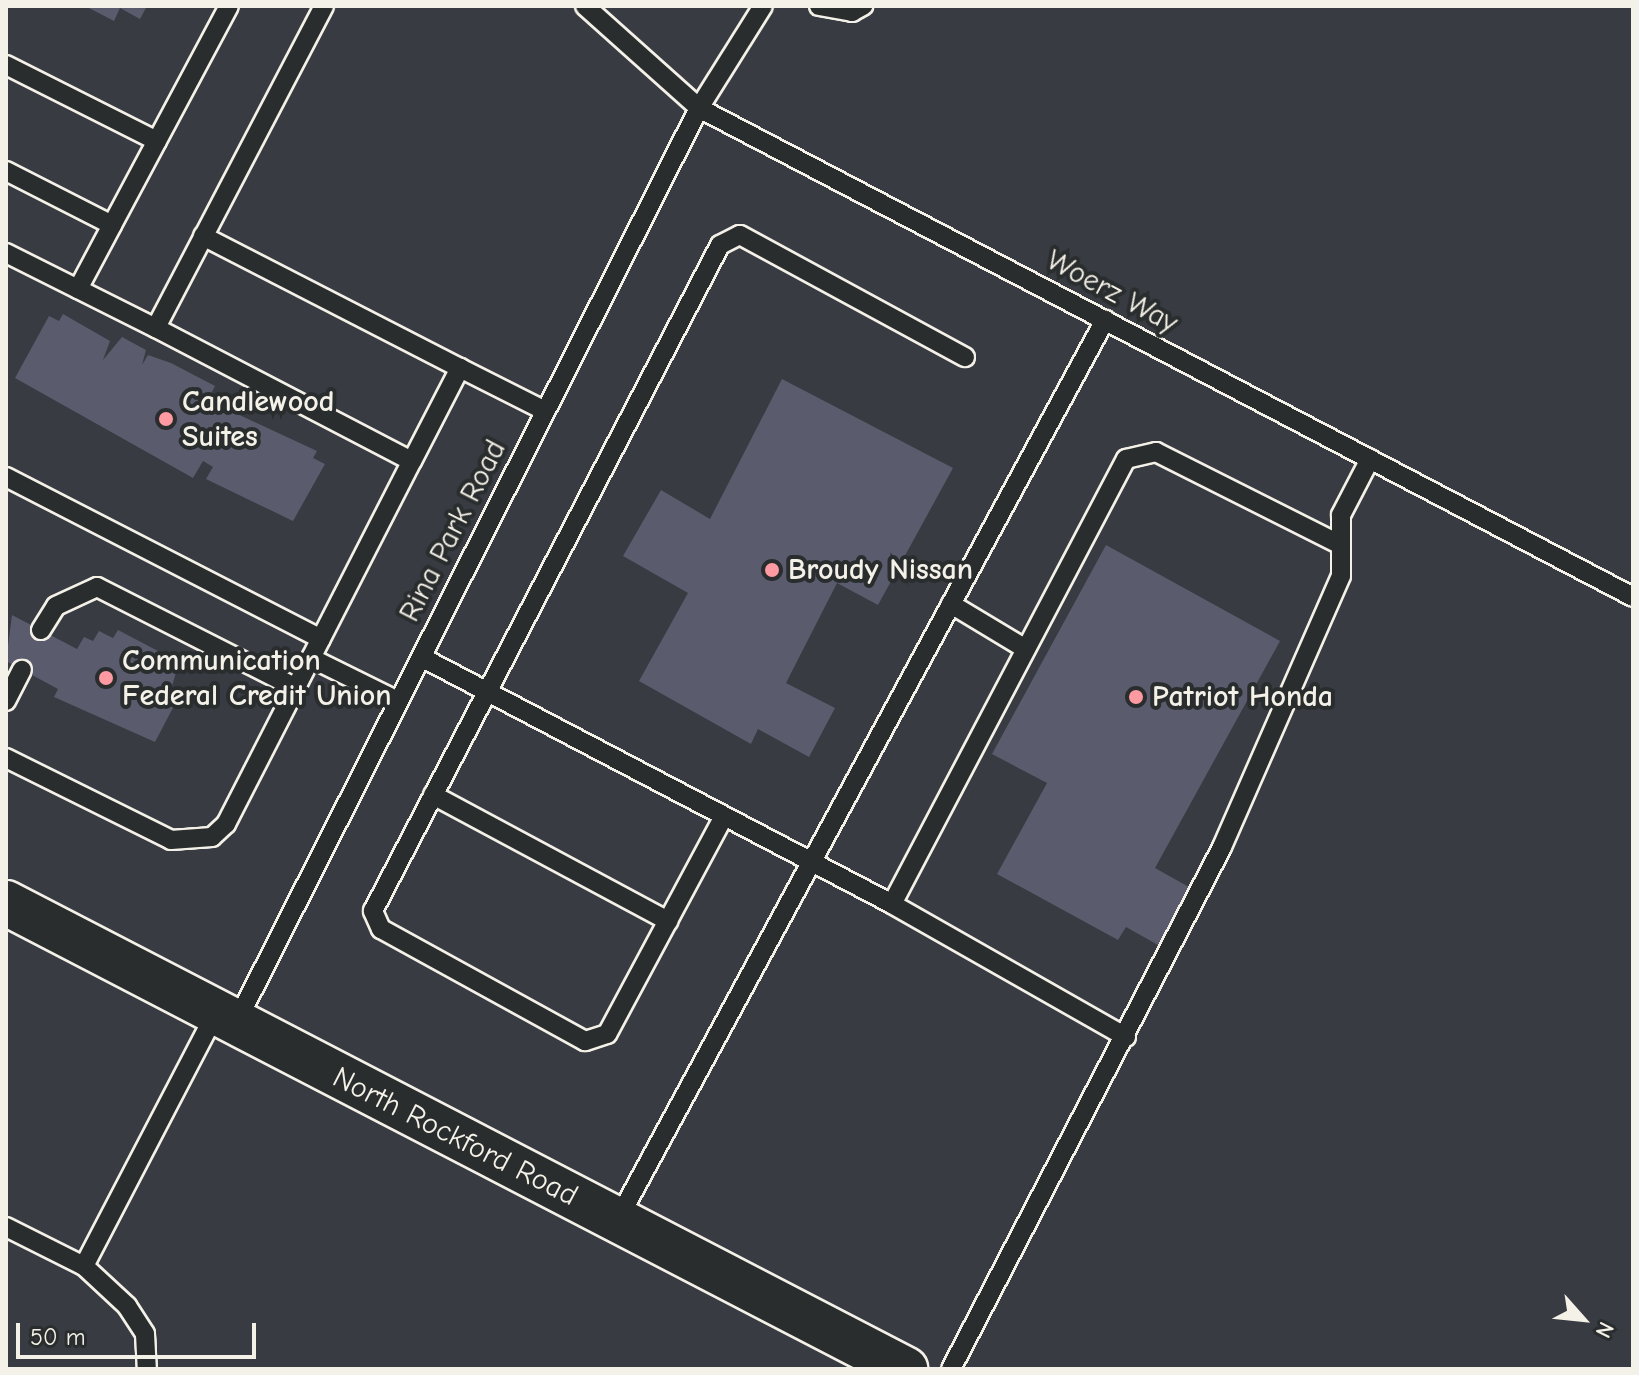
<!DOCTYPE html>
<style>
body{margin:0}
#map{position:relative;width:1639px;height:1375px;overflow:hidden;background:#383b41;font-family:"Comic Neue",sans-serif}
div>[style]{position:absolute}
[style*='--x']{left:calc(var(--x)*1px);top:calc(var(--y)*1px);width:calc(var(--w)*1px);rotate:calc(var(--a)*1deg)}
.building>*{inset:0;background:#5a5b6d}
.roads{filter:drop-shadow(2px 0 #f4f1e8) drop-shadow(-2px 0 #f4f1e8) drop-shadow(0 2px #f4f1e8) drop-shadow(0 -2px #f4f1e8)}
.lane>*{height:18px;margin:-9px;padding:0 9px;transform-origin:9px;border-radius:9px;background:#2a2d2e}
.secondary>*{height:44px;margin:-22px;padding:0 22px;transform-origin:22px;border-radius:22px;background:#2a2d2e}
.dots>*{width:22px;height:22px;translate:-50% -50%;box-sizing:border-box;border:4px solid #2a2d2e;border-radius:50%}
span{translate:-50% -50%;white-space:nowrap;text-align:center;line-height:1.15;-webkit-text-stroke:8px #2a2d2e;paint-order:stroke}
.street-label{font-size:30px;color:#f4f1e8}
.poi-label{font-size:30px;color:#f4f1e8;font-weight:700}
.left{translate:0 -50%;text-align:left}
.frame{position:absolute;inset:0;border:8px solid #f4f1e8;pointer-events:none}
.north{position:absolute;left:1543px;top:1279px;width:80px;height:80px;-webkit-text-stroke:6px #2a2d2e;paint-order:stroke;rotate:117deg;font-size:22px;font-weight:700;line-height:32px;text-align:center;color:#f4f1e8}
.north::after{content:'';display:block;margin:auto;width:28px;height:36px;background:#f4f1e8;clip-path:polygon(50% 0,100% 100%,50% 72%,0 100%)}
.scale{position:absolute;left:16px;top:1323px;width:240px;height:36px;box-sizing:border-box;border:4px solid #f4f1e8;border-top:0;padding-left:10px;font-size:24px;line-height:28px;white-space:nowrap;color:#f4f1e8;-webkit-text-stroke:6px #2a2d2e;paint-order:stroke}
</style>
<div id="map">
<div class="building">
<i style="clip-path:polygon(85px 6px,147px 6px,140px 19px,120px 8px,114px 21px)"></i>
<i style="clip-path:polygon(63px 314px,110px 341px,103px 360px,122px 337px,146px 350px,142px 365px,148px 355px,171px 363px,215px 386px,212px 392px,234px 405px,231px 411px,317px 451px,313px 458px,325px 464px,293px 521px,206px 479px,213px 467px,203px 461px,193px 478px,15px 378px,49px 316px,59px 321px)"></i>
<i style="clip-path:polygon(782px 379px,953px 468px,878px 605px,837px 583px,786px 683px,835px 708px,809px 757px,758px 729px,751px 744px,639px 681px,688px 593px,623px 556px,661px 490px,710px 519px)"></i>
<i style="clip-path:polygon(1106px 545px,1280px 641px,1155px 868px,1189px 887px,1158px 945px,1126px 927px,1118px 940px,997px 874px,1047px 783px,992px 754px)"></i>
<i style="clip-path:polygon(12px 615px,77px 649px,84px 637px,93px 641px,99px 631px,113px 638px,118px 630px,179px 662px,168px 700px,175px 704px,155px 742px,54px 697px,58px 689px,6px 661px)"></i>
</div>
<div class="roads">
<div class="lane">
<i style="--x:324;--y:6;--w:363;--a:117.6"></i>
<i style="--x:156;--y:328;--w:288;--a:27.5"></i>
<i style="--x:412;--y:461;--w:105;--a:-62.7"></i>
<i style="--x:460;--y:368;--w:95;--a:26.8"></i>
<i style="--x:585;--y:6;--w:153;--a:41.8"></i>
<i style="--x:699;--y:108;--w:1054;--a:27.63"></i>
<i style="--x:819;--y:6;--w:34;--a:10"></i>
<i style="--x:852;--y:12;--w:13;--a:-29"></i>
<i style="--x:6;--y:65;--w:169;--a:26.7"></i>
<i style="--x:6;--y:171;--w:119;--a:27"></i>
<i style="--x:112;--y:225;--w:248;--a:-61.9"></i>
<i style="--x:203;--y:236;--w:289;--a:27.2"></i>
<i style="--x:6;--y:253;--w:168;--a:26.6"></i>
<i style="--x:78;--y:289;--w:72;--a:-62"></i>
<i style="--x:6;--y:477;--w:354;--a:27.2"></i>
<i style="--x:951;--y:604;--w:87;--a:31"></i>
<i style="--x:41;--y:630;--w:28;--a:-58"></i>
<i style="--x:56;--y:606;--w:45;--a:-24.9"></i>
<i style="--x:97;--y:587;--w:223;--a:26.9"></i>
<i style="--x:421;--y:657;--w:532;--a:27.67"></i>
<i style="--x:311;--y:658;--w:97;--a:26.3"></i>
<i style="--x:6;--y:701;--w:35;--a:-63"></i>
<i style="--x:6;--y:758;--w:184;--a:26.4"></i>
<i style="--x:171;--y:840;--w:41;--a:-4.2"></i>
<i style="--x:212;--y:837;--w:19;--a:-43"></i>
<i style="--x:226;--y:824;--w:408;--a:-62.9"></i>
<i style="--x:433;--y:795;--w:267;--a:28.2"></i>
<i style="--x:723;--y:818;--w:245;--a:118.2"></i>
<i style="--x:607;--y:1034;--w:23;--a:162"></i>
<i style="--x:585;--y:1041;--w:233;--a:-151.2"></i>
<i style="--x:381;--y:929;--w:20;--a:-114"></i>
<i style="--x:373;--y:911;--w:751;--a:-62.48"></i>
<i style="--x:720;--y:245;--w:22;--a:-27"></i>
<i style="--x:740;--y:235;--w:256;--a:28.5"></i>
<i style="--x:236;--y:1023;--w:1025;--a:-63.16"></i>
<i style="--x:699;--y:108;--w:120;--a:-57.9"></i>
<i style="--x:1126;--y:1037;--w:269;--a:-150.4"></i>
<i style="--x:892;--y:904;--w:503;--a:-62.26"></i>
<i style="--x:1126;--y:459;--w:31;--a:-13"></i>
<i style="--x:1156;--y:452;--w:207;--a:26.7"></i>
<i style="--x:617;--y:1221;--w:1025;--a:-61.56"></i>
<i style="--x:6;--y:1227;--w:87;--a:26.6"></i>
<i style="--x:84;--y:1266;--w:59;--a:42.9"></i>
<i style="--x:127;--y:1306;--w:33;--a:57"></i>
<i style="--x:145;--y:1334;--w:35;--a:87"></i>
<i style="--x:84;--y:1266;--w:286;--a:-62.5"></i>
<i style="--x:951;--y:1369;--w:588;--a:-62.56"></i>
<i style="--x:1222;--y:847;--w:296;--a:-66.3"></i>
<i style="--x:1341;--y:576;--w:61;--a:-90"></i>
<i style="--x:1341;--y:515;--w:63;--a:-62.6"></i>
</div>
<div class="secondary">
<i style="--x:6;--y:903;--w:1013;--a:27.4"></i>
</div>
</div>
<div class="dots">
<i style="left:166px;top:419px;background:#ff9aa2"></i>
<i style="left:772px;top:570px;background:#ff9aa2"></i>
<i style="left:106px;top:678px;background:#ff9aa2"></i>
<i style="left:1136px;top:697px;background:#ff9aa2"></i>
</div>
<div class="street-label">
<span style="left:1112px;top:292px;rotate:28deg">Woerz Way</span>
<span style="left:453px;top:531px;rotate:-63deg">Rina Park Road</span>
<span style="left:455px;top:1137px;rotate:27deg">North Rockford Road</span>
</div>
<div class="poi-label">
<span class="left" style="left:182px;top:419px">Candlewood<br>Suites</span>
<span class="left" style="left:788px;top:570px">Broudy Nissan</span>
<span class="left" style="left:122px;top:678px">Communication<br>Federal Credit Union</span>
<span class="left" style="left:1152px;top:697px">Patriot Honda</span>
</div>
<div class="frame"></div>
<div class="north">N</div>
<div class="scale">50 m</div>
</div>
